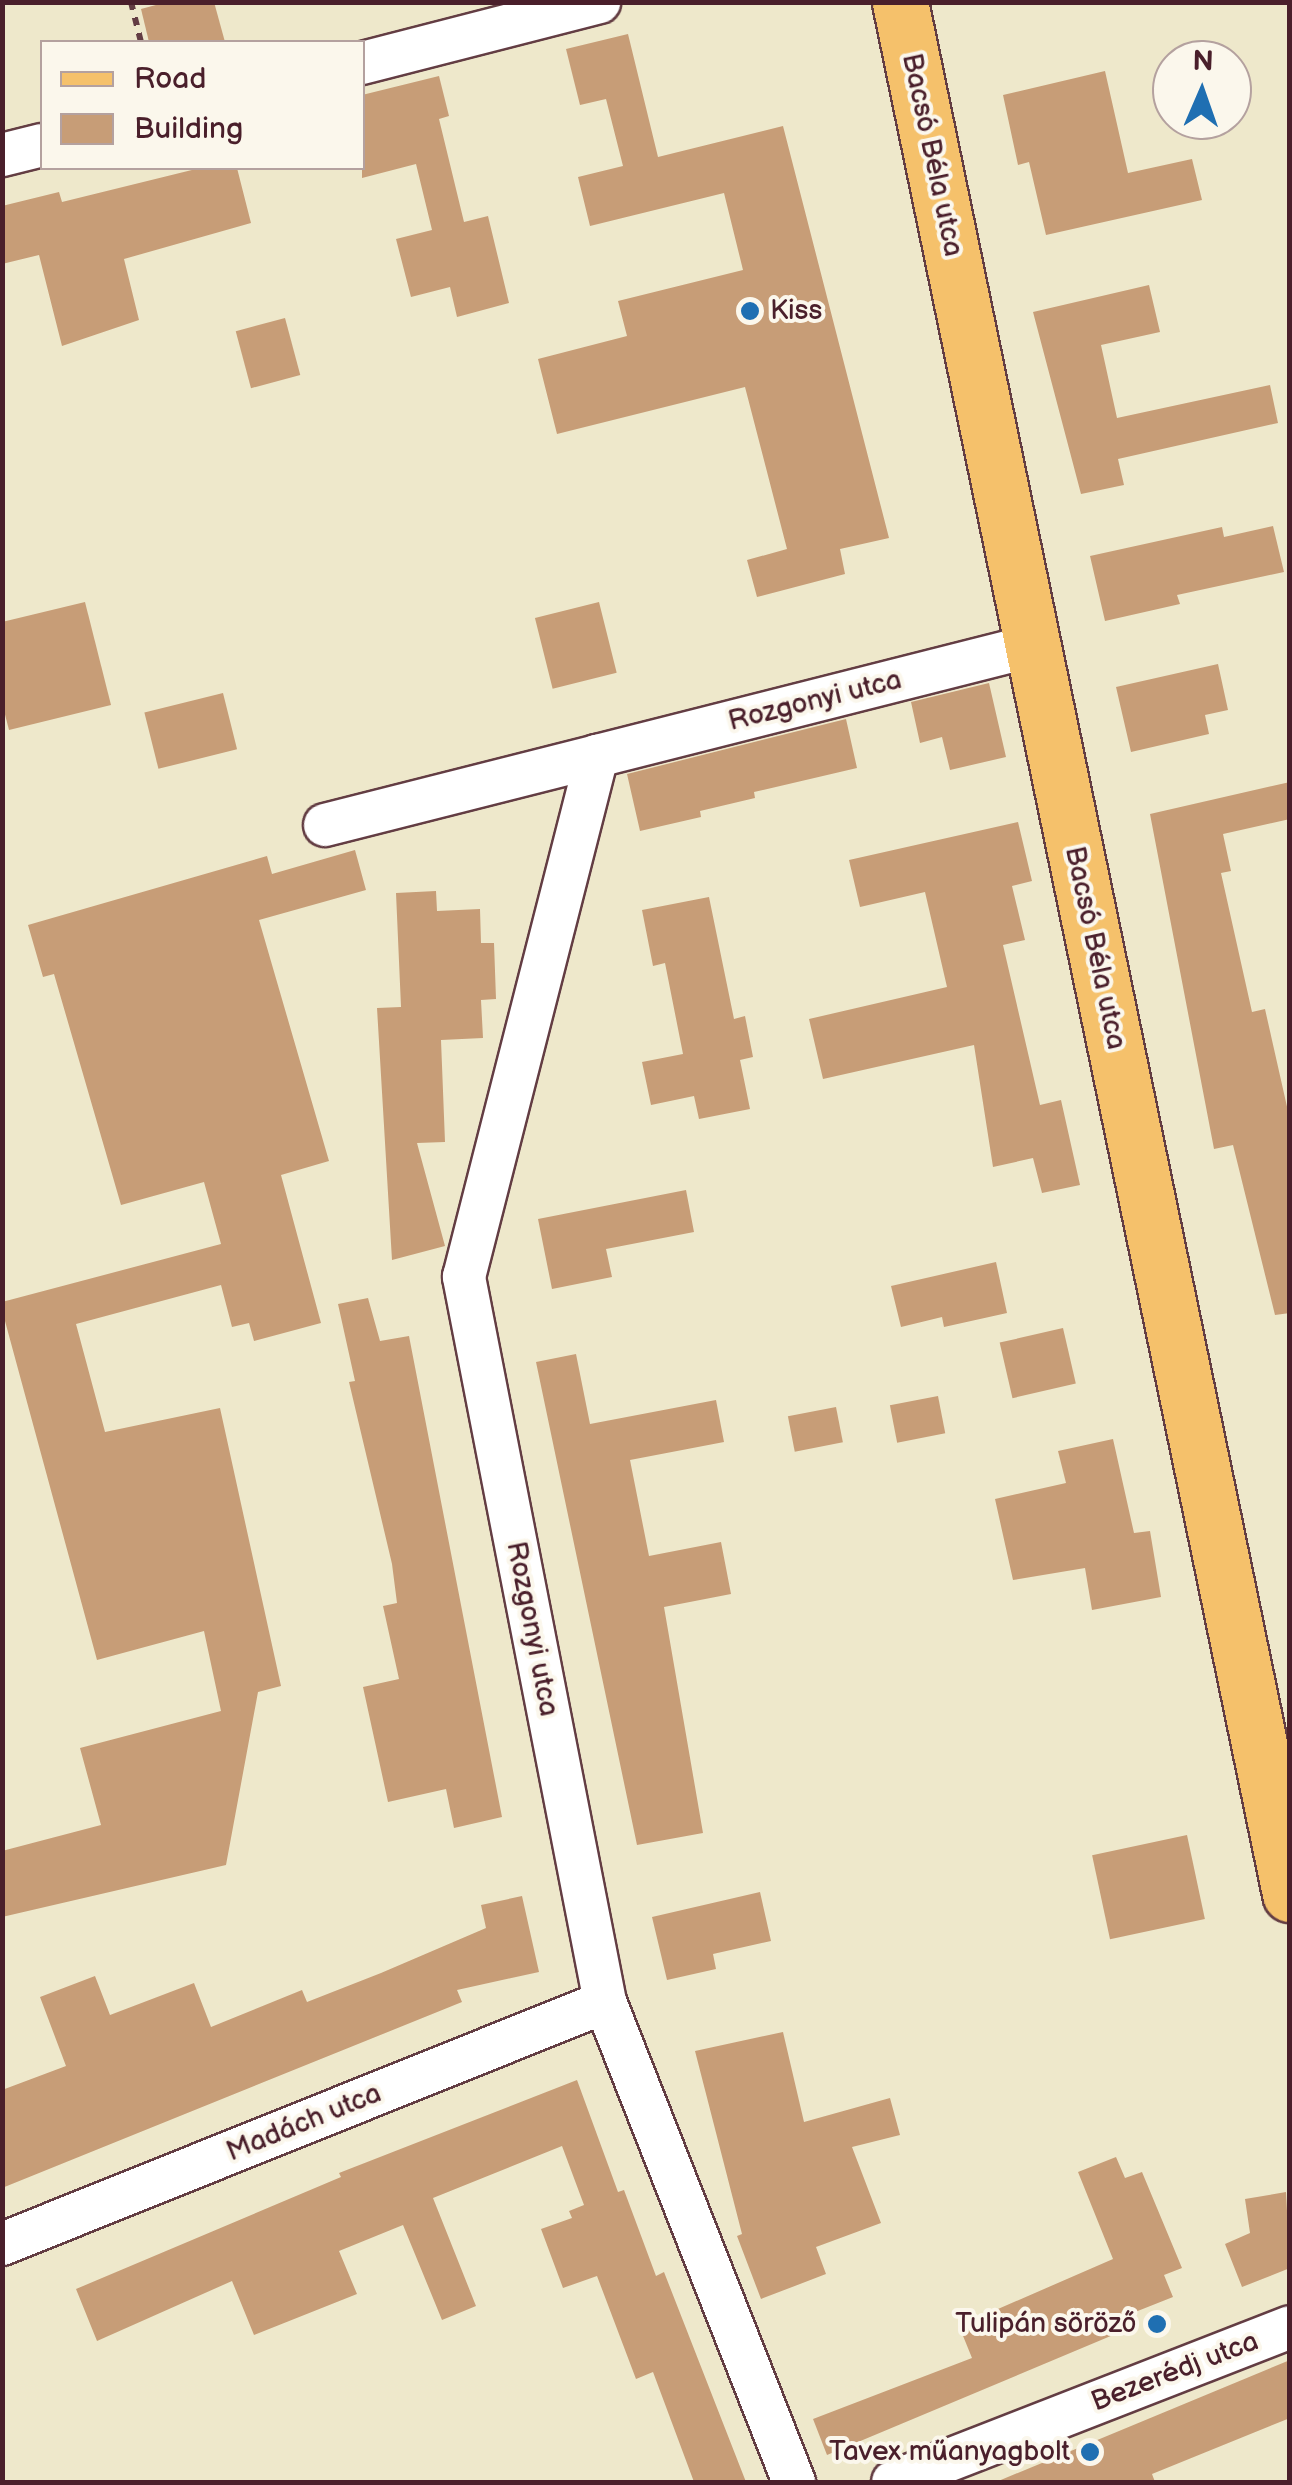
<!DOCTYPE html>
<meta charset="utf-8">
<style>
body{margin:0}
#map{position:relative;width:1292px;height:2485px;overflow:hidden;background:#eee8cb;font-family:"Balsamiq Sans",sans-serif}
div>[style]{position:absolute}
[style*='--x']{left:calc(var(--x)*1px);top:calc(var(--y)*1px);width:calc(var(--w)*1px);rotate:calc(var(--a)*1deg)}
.building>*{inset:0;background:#c79d77;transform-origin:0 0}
.path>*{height:6px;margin-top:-3px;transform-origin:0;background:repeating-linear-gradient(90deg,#633d43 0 8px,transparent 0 16px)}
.roads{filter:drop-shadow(2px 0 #633d43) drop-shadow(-2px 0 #633d43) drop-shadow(0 2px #633d43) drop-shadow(0 -2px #633d43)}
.street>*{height:42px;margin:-21px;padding:0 21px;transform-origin:21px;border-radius:21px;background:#fff}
.primary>*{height:55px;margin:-27.5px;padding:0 27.5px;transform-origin:27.5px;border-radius:27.5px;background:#f5c16b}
.dots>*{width:28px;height:28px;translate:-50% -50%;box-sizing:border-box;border:5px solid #fbf7ec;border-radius:50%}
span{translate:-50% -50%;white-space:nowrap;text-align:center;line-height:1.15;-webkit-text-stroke:8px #fbf7ec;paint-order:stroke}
.street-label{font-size:28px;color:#4a1f2b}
.poi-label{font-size:28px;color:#4a1f2b}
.left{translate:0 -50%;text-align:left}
.right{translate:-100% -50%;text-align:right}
.frame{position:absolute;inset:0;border:5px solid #4a1f2b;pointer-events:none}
.legend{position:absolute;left:40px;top:40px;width:325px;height:130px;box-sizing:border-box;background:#fbf7ec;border:2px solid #b4a19f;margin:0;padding:12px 18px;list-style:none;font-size:30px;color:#4a1f2b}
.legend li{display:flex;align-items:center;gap:20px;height:50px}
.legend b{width:50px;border:2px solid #b4a19f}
.north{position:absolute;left:1152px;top:40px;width:100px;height:100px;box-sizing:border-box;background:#fbf7ec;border:2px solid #b4a19f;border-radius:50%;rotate:2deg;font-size:28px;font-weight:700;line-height:40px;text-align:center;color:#4a1f2b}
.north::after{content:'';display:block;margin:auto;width:35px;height:45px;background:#1f6fb2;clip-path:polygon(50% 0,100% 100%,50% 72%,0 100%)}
</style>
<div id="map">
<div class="building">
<i style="clip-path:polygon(167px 2px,214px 2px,225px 42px,149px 42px,141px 9px)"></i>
<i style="clip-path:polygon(628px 34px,658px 157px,783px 126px,889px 538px,840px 549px,845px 574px,757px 597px,747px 560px,787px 549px,745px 387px,557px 434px,538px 359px,627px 336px,618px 301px,743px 270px,724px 193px,590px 226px,578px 177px,623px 166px,606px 99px,580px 105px,566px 49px)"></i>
<i style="clip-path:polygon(1105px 71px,1128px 173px,1192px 159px,1202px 200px,1046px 235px,1029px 162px,1018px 165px,1003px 95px)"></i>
<i style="clip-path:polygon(439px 76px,449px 116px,439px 119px,464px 222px,488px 216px,509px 303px,457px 317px,450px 287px,411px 297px,396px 239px,432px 230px,416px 164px,362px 178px,362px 95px)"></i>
<i style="clip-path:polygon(200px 168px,237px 168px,251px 223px,124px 259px,139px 320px,62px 346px,39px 255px,2px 264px,2px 206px,59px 192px,62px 202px)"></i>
<i style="clip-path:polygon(1149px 285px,1160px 332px,1101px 345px,1117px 418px,1270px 385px,1278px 423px,1118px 459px,1124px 485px,1081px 494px,1033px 312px)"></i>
<i style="left:285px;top:318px;width:59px;height:51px;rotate:75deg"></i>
<i style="clip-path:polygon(1273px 526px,1284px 572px,1177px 595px,1180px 604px,1105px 621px,1090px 556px,1222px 527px,1224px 537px)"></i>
<i style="clip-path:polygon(85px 602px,111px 705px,9px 730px,2px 703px,2px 622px)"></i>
<i style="left:599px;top:602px;width:73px;height:66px;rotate:76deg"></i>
<i style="clip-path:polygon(1218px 664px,1228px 710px,1205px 715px,1209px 734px,1131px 752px,1116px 687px)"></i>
<i style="clip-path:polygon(989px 683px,1006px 757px,950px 770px,942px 737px,920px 743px,911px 702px)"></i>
<i style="left:223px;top:693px;width:58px;height:81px;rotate:76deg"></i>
<i style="clip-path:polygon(846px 719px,857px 768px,754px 792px,755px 798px,700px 811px,701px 817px,640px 831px,627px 774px)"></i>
<i style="clip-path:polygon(1290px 782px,1290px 819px,1223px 834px,1231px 871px,1221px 873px,1252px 1012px,1265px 1009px,1290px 1120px,1290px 1313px,1275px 1315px,1233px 1145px,1214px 1149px,1150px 814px)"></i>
<i style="clip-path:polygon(1018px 822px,1032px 881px,1012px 886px,1025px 940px,1003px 945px,1040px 1105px,1061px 1100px,1080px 1185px,1042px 1193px,1033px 1158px,993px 1167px,974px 1045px,823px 1079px,809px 1019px,947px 987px,925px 892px,860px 907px,849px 860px)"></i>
<i style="clip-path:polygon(355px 850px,366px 890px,259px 920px,329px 1161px,281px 1175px,321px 1323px,254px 1341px,249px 1323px,232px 1327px,221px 1285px,76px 1324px,105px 1432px,220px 1408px,281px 1686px,258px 1692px,226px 1865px,2px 1917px,2px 1851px,101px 1825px,80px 1748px,221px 1711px,204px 1631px,97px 1660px,2px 1310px,2px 1302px,221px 1244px,204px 1182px,121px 1205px,54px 974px,43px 977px,28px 925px,267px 856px,272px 874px)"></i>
<i style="clip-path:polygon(436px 891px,437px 911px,480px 909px,481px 943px,494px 943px,496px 999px,481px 1000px,483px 1038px,441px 1040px,445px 1142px,417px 1143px,445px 1246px,392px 1260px,377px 1008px,401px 1007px,396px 893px)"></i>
<i style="clip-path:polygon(709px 897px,734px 1019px,745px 1016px,753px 1057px,740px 1060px,750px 1109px,699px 1119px,694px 1096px,651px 1105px,642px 1062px,683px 1054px,665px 963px,653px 966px,642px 910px)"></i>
<i style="clip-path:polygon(686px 1190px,694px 1232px,606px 1249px,612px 1277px,552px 1289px,538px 1219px)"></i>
<i style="clip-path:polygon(996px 1262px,1007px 1313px,944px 1327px,942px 1317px,901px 1327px,891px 1286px)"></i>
<i style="clip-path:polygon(368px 1298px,380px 1341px,409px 1336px,502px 1817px,454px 1828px,446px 1789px,388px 1802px,363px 1687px,399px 1679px,383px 1606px,397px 1603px,392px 1564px,349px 1382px,355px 1381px,338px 1304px)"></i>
<i style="left:1063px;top:1328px;width:57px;height:65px;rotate:77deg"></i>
<i style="clip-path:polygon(576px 1354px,590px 1424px,716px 1400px,724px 1442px,630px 1460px,649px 1556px,721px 1542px,731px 1594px,664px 1607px,703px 1833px,637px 1845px,536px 1362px)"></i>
<i style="left:938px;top:1396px;width:38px;height:49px;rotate:79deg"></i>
<i style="left:836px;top:1407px;width:36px;height:49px;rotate:79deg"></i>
<i style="clip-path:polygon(1113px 1439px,1134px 1533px,1150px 1531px,1161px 1597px,1092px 1610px,1085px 1568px,1013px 1580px,995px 1499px,1066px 1483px,1058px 1451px)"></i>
<i style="left:1187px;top:1835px;width:86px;height:97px;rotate:78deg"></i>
<i style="clip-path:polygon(760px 1892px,771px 1941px,713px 1954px,716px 1969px,667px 1980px,652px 1917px)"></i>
<i style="clip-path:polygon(522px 1896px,539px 1972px,457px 1990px,462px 2002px,2px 2188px,2px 2090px,66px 2066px,40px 1997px,95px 1976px,110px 2015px,194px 1983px,211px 2027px,302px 1990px,307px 2002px,381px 1973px,486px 1928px,481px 1905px)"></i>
<i style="clip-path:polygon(783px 2032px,804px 2122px,890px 2098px,900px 2135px,852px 2147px,881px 2223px,816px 2247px,826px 2274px,761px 2299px,737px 2236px,742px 2234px,695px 2051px)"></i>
<i style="clip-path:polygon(577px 2080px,618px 2192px,624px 2190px,656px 2276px,664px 2272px,746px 2482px,694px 2482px,653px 2372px,636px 2379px,597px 2276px,563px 2288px,541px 2229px,572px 2218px,569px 2211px,584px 2205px,562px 2146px,433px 2198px,476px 2306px,442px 2320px,403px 2225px,339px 2251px,357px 2294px,254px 2335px,232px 2281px,97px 2341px,76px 2289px,341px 2177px,339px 2173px)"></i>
<i style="clip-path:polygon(1116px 2157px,1125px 2178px,1142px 2172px,1182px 2268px,1164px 2275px,1173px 2297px,1120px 2318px,1125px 2330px,827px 2455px,813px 2419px,972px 2358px,959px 2326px,1113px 2259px,1078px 2172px)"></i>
<i style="clip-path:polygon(1286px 2192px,1290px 2268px,1242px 2287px,1225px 2244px,1250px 2233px,1245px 2199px)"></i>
<i style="clip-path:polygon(1290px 2360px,1290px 2418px,1152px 2474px,1155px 2482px,996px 2482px)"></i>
</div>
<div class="path">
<i style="--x:131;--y:2;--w:41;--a:76"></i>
</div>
<div class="roads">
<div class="street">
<i style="--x:362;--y:63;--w:245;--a:-14.4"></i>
<i style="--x:2;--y:155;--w:41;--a:-14"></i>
<i style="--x:325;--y:825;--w:281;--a:-14.2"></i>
<i style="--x:2;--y:2244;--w:650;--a:-21.87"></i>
<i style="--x:794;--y:2482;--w:516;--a:-111.49"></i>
<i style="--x:605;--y:2002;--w:739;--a:-101.01"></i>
<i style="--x:464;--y:1277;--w:538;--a:-75.68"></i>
<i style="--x:597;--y:756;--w:450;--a:-14.2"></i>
<i style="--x:893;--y:2482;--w:426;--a:-21.3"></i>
</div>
<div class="primary">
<i style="--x:900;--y:2;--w:1932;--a:78.35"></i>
</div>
</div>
<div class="dots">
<i style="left:750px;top:311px;background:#1f6fb2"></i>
<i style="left:1157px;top:2324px;background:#1f6fb2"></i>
<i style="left:1090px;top:2452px;background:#1f6fb2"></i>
</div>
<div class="street-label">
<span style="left:932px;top:155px;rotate:78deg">Bacsó Béla utca</span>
<span style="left:815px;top:701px;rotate:-14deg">Rozgonyi utca</span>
<span style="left:1095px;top:948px;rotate:78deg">Bacsó Béla utca</span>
<span style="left:532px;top:1629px;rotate:79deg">Rozgonyi utca</span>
<span style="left:304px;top:2123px;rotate:-22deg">Madách utca</span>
<span style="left:1175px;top:2372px;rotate:-21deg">Bezerédj utca</span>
</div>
<div class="poi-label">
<span class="left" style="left:770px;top:311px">Kiss</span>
<span class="right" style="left:1137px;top:2324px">Tulipán söröző</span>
<span class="right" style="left:1070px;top:2452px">Tavex műanyagbolt</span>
</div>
<div class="frame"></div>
<ul class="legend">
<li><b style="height:12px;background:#f5c16b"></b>Road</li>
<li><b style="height:28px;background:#c79d77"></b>Building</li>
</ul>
<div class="north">N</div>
</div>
